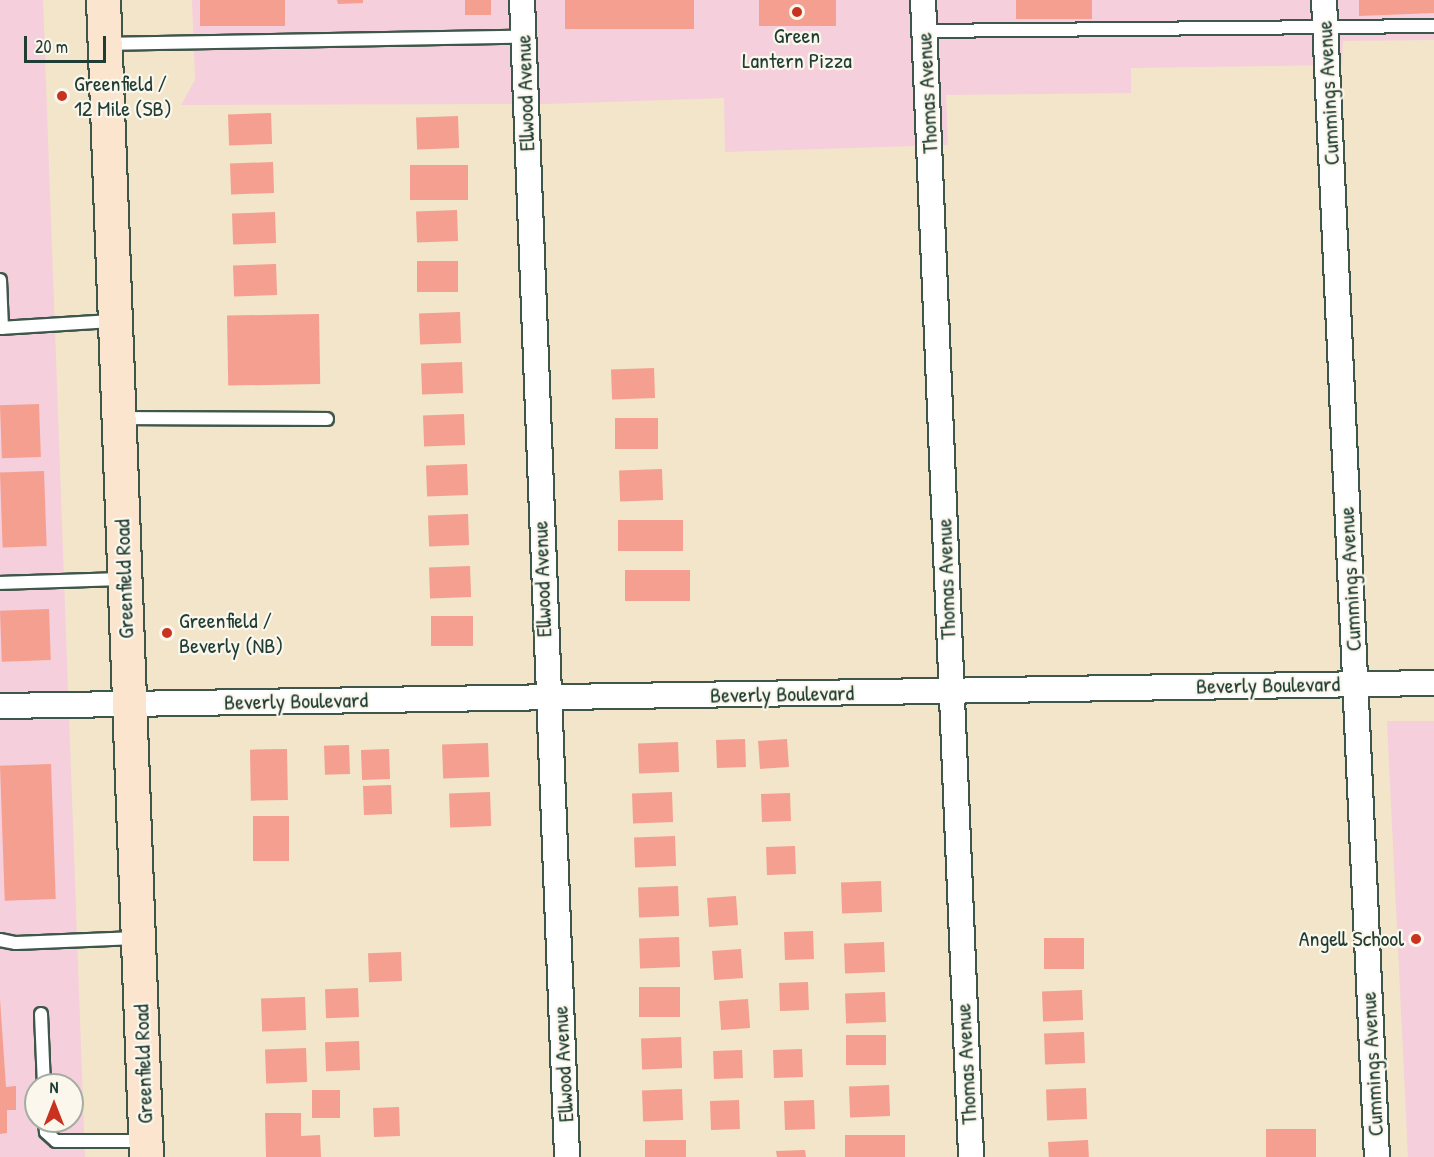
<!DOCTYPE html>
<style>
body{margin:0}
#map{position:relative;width:1434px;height:1157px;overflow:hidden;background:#f2e5ca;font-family:"Patrick Hand",sans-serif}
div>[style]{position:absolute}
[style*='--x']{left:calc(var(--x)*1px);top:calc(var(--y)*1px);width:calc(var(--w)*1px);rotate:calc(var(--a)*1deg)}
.built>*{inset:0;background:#f5cfdb}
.building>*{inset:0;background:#f49f8f;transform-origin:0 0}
.roads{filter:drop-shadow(2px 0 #3f564a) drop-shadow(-2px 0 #3f564a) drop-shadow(0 2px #3f564a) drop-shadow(0 -2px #3f564a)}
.service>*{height:12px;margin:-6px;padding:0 6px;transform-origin:6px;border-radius:6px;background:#fff}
.minor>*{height:24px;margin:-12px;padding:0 12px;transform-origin:12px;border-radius:12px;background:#fff}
.secondary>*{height:33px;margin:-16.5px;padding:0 16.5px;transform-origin:16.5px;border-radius:16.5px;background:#fce5cf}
.dots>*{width:16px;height:16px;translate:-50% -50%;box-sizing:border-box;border:3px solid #fbf7ec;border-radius:50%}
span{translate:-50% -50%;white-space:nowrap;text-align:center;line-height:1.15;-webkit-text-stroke:4.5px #fbf7ec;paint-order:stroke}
.poi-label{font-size:22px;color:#1f3d34}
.left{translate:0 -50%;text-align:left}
.right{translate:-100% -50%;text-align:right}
.street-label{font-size:22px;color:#1f3d34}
.north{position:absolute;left:24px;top:1073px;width:60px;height:60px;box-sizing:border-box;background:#fbf7ec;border:2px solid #a3ada2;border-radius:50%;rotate:0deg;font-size:16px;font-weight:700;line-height:24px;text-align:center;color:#1f3d34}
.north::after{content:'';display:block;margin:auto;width:21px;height:27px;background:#c8321e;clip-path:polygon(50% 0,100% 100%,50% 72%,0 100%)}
.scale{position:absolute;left:24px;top:36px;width:82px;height:27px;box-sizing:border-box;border:3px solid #1f3d34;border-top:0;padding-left:8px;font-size:18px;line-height:21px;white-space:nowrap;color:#1f3d34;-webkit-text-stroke:4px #fbf7ec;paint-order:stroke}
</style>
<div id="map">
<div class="built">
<i style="clip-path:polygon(evenodd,0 0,43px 0,85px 1157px,0 1157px,0 0,36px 1085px,72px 1085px,72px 1121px,36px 1121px,36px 1085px)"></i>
<i style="clip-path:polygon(192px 0,1434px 0,1434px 40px,1343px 41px,1342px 65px,1131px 68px,1131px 93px,946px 95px,948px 145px,725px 152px,724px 98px,547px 104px,181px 105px,195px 80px)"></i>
<i style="clip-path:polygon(1387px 721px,1434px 721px,1434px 1157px,1408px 1157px)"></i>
</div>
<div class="building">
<i style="left:200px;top:0;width:85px;height:26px"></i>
<i style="clip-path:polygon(337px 0,363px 0,363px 3px,338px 4px)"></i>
<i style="left:465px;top:0;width:26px;height:15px"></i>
<i style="left:565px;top:0;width:129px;height:29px"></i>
<i style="left:759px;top:0;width:77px;height:26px"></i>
<i style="left:1016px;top:0;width:76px;height:19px"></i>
<i style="clip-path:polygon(1359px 0,1434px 0,1434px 13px,1359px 16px)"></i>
<i style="left:271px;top:113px;width:31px;height:43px;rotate:88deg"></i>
<i style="left:458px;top:116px;width:32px;height:42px;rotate:88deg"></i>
<i style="left:273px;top:162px;width:31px;height:43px;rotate:88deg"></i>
<i style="left:410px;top:165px;width:58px;height:35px"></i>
<i style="left:457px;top:210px;width:31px;height:41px;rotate:88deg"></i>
<i style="left:275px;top:212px;width:31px;height:43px;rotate:88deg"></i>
<i style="left:458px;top:261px;width:31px;height:41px;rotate:90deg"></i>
<i style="left:276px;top:264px;width:31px;height:43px;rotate:88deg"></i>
<i style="left:460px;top:312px;width:31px;height:41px;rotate:88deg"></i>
<i style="left:319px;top:314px;width:70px;height:92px;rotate:89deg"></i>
<i style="left:462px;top:362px;width:31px;height:41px;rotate:88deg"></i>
<i style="left:654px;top:368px;width:30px;height:43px;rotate:88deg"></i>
<i style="left:39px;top:404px;width:53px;height:39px;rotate:88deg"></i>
<i style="left:464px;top:414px;width:31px;height:41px;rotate:88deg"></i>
<i style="left:658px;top:418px;width:31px;height:43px;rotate:90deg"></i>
<i style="left:467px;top:464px;width:31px;height:41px;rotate:88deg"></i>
<i style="left:662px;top:469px;width:31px;height:43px;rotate:88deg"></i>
<i style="left:44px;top:471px;width:75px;height:44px;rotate:88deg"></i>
<i style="left:468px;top:514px;width:31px;height:40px;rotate:88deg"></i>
<i style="left:683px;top:520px;width:31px;height:65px;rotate:90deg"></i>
<i style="left:470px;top:566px;width:31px;height:41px;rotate:88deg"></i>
<i style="left:625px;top:570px;width:65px;height:31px"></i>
<i style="left:49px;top:609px;width:51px;height:49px;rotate:88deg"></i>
<i style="left:473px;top:616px;width:30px;height:42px;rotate:90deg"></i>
<i style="left:745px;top:739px;width:28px;height:29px;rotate:88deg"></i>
<i style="left:787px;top:739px;width:28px;height:29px;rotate:86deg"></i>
<i style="left:678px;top:742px;width:30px;height:40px;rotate:88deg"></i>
<i style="left:488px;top:743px;width:34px;height:46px;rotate:88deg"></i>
<i style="left:349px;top:745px;width:29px;height:25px;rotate:88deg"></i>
<i style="left:287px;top:749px;width:51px;height:37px;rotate:89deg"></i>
<i style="left:389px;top:749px;width:30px;height:28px;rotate:88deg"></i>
<i style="left:51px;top:764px;width:135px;height:51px;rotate:88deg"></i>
<i style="left:391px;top:785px;width:29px;height:28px;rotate:88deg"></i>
<i style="left:490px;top:792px;width:34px;height:41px;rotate:88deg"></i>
<i style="left:672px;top:792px;width:30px;height:40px;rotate:88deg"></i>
<i style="left:790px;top:793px;width:28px;height:29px;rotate:88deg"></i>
<i style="left:253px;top:816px;width:36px;height:45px"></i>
<i style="left:675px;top:836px;width:30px;height:41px;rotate:88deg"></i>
<i style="left:795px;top:846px;width:28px;height:29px;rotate:88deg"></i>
<i style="left:881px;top:881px;width:31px;height:40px;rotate:88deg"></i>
<i style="left:678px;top:886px;width:30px;height:40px;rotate:88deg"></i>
<i style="left:736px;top:896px;width:29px;height:29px;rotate:86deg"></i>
<i style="left:813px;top:931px;width:28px;height:29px;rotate:88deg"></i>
<i style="left:679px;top:937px;width:30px;height:40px;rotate:88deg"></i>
<i style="left:1084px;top:938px;width:31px;height:40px;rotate:90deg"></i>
<i style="left:884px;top:942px;width:30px;height:40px;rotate:88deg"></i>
<i style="left:741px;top:949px;width:29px;height:29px;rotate:86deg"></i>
<i style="left:401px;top:952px;width:29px;height:33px;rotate:88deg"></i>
<i style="left:808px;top:982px;width:28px;height:29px;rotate:88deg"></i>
<i style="left:680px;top:987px;width:30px;height:41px;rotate:90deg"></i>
<i style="left:358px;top:988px;width:29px;height:33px;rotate:88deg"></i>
<i style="left:1082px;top:990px;width:30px;height:40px;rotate:88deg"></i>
<i style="left:885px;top:992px;width:30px;height:40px;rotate:88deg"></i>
<i style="left:305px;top:997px;width:33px;height:44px;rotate:88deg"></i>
<i style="clip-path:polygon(0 999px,6px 1087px,16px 1086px,16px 1110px,7px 1110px,7px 1133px,0 1134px)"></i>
<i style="left:748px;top:999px;width:29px;height:29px;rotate:86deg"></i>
<i style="left:1084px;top:1032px;width:31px;height:40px;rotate:88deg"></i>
<i style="left:886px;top:1035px;width:30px;height:40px;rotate:90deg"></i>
<i style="left:681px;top:1037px;width:31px;height:40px;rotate:88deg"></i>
<i style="left:359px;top:1041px;width:29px;height:34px;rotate:88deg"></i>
<i style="left:306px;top:1048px;width:34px;height:41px;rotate:88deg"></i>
<i style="left:802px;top:1049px;width:28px;height:29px;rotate:88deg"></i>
<i style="left:742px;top:1050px;width:28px;height:29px;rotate:88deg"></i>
<i style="left:889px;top:1085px;width:31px;height:40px;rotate:88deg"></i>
<i style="left:1086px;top:1088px;width:31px;height:40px;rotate:88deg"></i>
<i style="left:682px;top:1089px;width:31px;height:40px;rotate:88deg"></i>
<i style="left:312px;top:1090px;width:28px;height:28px"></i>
<i style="left:739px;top:1100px;width:29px;height:29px;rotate:88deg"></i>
<i style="left:814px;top:1100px;width:29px;height:30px;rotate:88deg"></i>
<i style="left:399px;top:1107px;width:29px;height:26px;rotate:88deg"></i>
<i style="clip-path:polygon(265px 1113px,301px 1113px,301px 1136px,320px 1135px,321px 1157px,266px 1157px)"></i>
<i style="left:1266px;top:1129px;width:50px;height:28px"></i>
<i style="left:905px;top:1135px;width:22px;height:60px;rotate:90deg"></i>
<i style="left:686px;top:1140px;width:17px;height:41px;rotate:90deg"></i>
<i style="left:1088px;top:1140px;width:17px;height:40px;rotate:87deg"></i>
<i style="clip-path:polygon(805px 1150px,806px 1157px,777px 1157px,776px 1151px)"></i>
</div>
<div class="roads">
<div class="service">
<i style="--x:924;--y:31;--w:510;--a:-0.56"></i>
<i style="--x:106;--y:44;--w:417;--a:-1"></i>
<i style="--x:0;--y:280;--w:48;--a:87.6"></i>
<i style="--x:0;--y:328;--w:112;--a:-3.6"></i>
<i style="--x:119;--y:418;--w:208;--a:0.3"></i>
<i style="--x:0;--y:583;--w:123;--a:-1.9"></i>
<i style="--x:0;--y:940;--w:16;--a:11"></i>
<i style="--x:16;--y:943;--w:120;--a:-2.4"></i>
<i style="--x:41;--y:1014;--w:71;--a:87.6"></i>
<i style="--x:45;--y:1121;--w:11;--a:85"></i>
<i style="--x:46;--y:1132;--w:13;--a:42"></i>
<i style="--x:56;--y:1141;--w:88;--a:0"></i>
</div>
<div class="minor">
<i style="--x:522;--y:0;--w:1158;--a:87.77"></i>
<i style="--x:923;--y:0;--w:1158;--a:87.62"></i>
<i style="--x:1324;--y:0;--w:1158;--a:87.38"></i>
<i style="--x:0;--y:706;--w:1434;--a:-0.92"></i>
</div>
<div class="secondary">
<i style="--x:103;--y:0;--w:1158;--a:87.87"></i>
</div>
</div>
<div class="dots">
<i style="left:797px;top:12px;background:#c8321e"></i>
<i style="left:62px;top:96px;background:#c8321e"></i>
<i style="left:167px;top:633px;background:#c8321e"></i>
<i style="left:1416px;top:939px;background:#c8321e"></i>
</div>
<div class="poi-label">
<span style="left:797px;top:48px">Green<br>Lantern Pizza</span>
<span class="left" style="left:74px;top:96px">Greenfield /<br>12 Mile (SB)</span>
<span class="left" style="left:179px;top:633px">Greenfield /<br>Beverly (NB)</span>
<span class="right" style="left:1404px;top:939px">Angell School</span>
</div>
<div class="street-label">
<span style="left:525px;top:93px;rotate:-92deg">Ellwood Avenue</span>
<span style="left:927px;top:93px;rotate:-93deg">Thomas Avenue</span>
<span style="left:1328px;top:93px;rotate:-93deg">Cummings Avenue</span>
<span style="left:124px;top:579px;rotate:-92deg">Greenfield Road</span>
<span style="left:542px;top:579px;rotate:-92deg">Ellwood Avenue</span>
<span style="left:946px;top:579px;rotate:-92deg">Thomas Avenue</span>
<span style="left:1350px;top:579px;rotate:-93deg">Cummings Avenue</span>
<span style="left:1268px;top:685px;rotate:-1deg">Beverly Boulevard</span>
<span style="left:782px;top:694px;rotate:-1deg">Beverly Boulevard</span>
<span style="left:296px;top:701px;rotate:-1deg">Beverly Boulevard</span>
<span style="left:143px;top:1064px;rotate:-92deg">Greenfield Road</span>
<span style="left:563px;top:1064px;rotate:-93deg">Ellwood Avenue</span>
<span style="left:966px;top:1064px;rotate:-93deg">Thomas Avenue</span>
<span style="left:1372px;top:1064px;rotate:-93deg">Cummings Avenue</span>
</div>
<div class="north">N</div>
<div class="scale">20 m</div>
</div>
